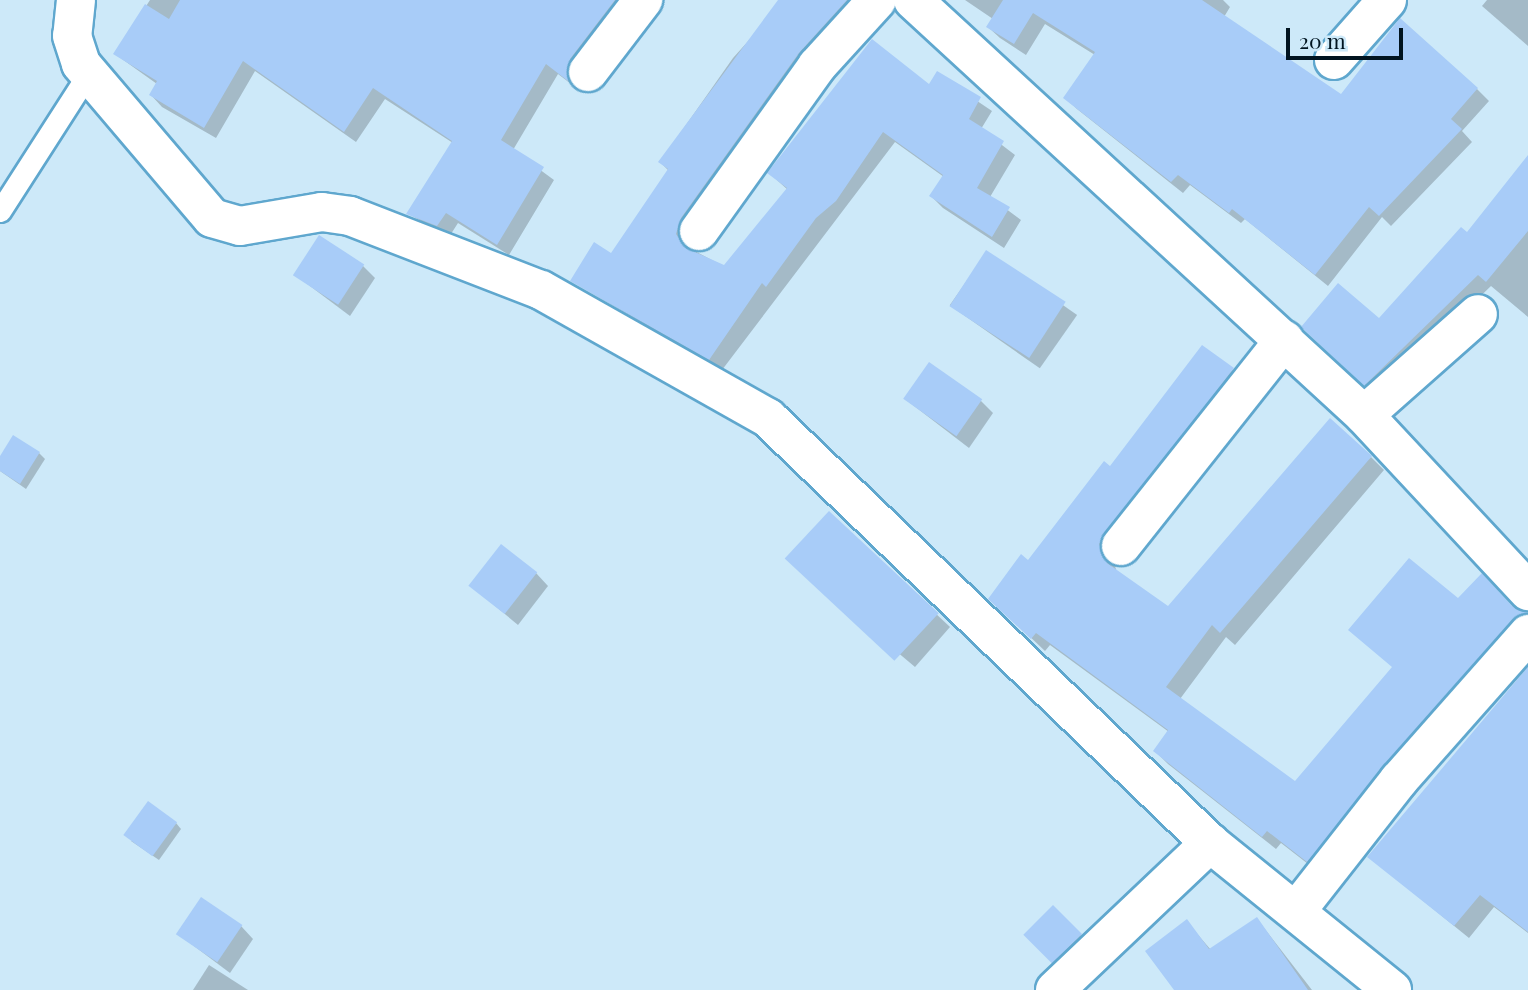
<!DOCTYPE html>
<style>
body{margin:0}
#map{position:relative;width:1528px;height:990px;overflow:hidden;background:#cde9f9;font-family:"Playfair Display",serif}
div>[style]{position:absolute}
[style*='--x']{left:calc(var(--x)*1px);top:calc(var(--y)*1px);width:calc(var(--w)*1px);rotate:calc(var(--a)*1deg)}
.shadow>*{inset:0;background:#0003;transform-origin:0 0}
.building>*{inset:0;background:#a8ccf8;transform-origin:0 0}
.roads{filter:drop-shadow(2px 0 #5fa7ce) drop-shadow(-2px 0 #5fa7ce) drop-shadow(0 2px #5fa7ce) drop-shadow(0 -2px #5fa7ce)}
.service>*{height:21px;margin:-10.5px;padding:0 10.5px;transform-origin:10.5px;border-radius:10.5px;background:#fff}
.minor>*{height:38px;margin:-19px;padding:0 19px;transform-origin:19px;border-radius:19px;background:#fff}
span{translate:-50% -50%;white-space:nowrap;text-align:center;line-height:1.15;-webkit-text-stroke:5px #cde9f9;paint-order:stroke}
.scale{position:absolute;left:1286px;top:28px;width:117px;height:32px;box-sizing:border-box;border:4px solid #011420;border-top:0;padding-left:9px;font-size:21px;line-height:24px;white-space:nowrap;color:#011420;-webkit-text-stroke:5px #cde9f9;paint-order:stroke}
</style>
<div id="map">
<div class="shadow">
<i style="clip-path:polygon(150px 0,636px 0,582px 71px,579px 90px,558px 74px,513px 150px,554px 180px,509px 255px,458px 223px,449px 237px,409px 214px,453px 143px,385px 99px,356px 142px,255px 71px,216px 138px,162px 107px,151px 95px,157px 84px,115px 54px)"></i>
<i style="clip-path:polygon(785px 0,858px 0,692px 231px,691px 249px,725px 267px,788px 190px,769px 173px,930px 87px,937px 74px,992px 111px,981px 129px,1015px 155px,990px 197px,1021px 220px,1004px 248px,943px 208px,931px 196px,944px 177px,895px 142px,722px 370px,572px 281px,612px 255px,669px 171px,660px 162px,733px 58px)"></i>
<i style="clip-path:polygon(965px 0,1223px 0,1230px 7px,1224px 17px,1341px 96px,1477px 89px,1489px 101px,1462px 131px,1472px 142px,1391px 226px,1382px 217px,1328px 286px,1245px 219px,1241px 223px,1190px 185px,1183px 193px,1077px 109px,1065px 98px,1095px 55px,1045px 24px,1026px 55px,1000px 38px,988px 27px,993px 19px)"></i>
<i style="clip-path:polygon(1487px 0,1528px 0,1528px 46px,1482px 6px)"></i>
<i style="clip-path:polygon(1528px 189px,1528px 317px,1491px 286px,1377px 396px,1314px 338px,1379px 320px,1467px 235px)"></i>
<i style="left:987px;top:252px;width:110px;height:65px;rotate:35deg"></i>
<i style="clip-path:polygon(363px 266px,375px 278px,350px 316px,294px 274px)"></i>
<i style="clip-path:polygon(1233px 370px,1246px 383px,1112px 558px,1117px 572px,1168px 609px,1371px 457px,1384px 470px,1235px 645px,1226px 637px,1180px 699px,1295px 783px,1458px 601px,1528px 613px,1528px 631px,1321px 874px,1281px 843px,1276px 849px,1168px 764px,1155px 751px,1169px 732px,1050px 645px,1045px 651px,1004px 612px,1029px 562px,1110px 468px)"></i>
<i style="clip-path:polygon(905px 399px,981px 401px,993px 413px,969px 448px)"></i>
<i style="clip-path:polygon(39px 453px,45px 459px,26px 489px,0 471px,0 459px)"></i>
<i style="clip-path:polygon(829px 513px,950px 627px,915px 667px,802px 572px)"></i>
<i style="clip-path:polygon(536px 573px,548px 586px,518px 625px,471px 586px)"></i>
<i style="clip-path:polygon(1528px 670px,1528px 933px,1494px 907px,1469px 938px,1369px 857px)"></i>
<i style="clip-path:polygon(176px 823px,181px 829px,159px 860px,131px 841px)"></i>
<i style="left:1053px;top:908px;width:57px;height:39px;rotate:45deg"></i>
<i style="clip-path:polygon(1257px 919px,1312px 990px,1175px 990px,1187px 922px,1211px 950px)"></i>
<i style="clip-path:polygon(241px 926px,253px 939px,230px 973px,178px 934px)"></i>
<i style="clip-path:polygon(209px 965px,248px 990px,193px 990px)"></i>
</div>
<div class="building">
<i style="clip-path:polygon(180px 0,615px 0,570px 59px,568px 81px,546px 64px,501px 140px,544px 167px,497px 245px,446px 213px,437px 226px,406px 214px,452px 141px,373px 88px,344px 132px,243px 61px,204px 128px,149px 95px,157px 81px,113px 54px,145px 4px,169px 19px)"></i>
<i style="clip-path:polygon(778px 0,847px 0,799px 53px,681px 218px,676px 234px,686px 248px,724px 265px,787px 188px,767px 173px,872px 39px,929px 84px,937px 71px,981px 97px,969px 119px,1004px 141px,977px 188px,1010px 207px,992px 237px,929px 196px,943px 175px,883px 132px,836px 201px,816px 218px,766px 287px,762px 283px,709px 360px,570px 281px,594px 242px,611px 253px,668px 169px,658px 162px)"></i>
<i style="clip-path:polygon(1003px 0,1202px 0,1341px 94px,1400px 18px,1478px 88px,1451px 119px,1462px 129px,1379px 216px,1369px 207px,1315px 275px,1232px 209px,1229px 213px,1178px 175px,1171px 182px,1063px 98px,1095px 52px,1033px 13px,1014px 44px,986px 27px)"></i>
<i style="clip-path:polygon(1528px 155px,1528px 231px,1486px 282px,1478px 275px,1364px 386px,1301px 327px,1338px 283px,1379px 318px,1461px 227px,1467px 232px)"></i>
<i style="left:319px;top:235px;width:54px;height:48px;rotate:33deg"></i>
<i style="left:986px;top:250px;width:95px;height:67px;rotate:33deg"></i>
<i style="clip-path:polygon(1202px 345px,1234px 368px,1099px 544px,1107px 563px,1168px 606px,1330px 418px,1372px 456px,1220px 633px,1212px 625px,1166px 687px,1295px 781px,1392px 667px,1348px 630px,1409px 558px,1458px 598px,1482px 573px,1512px 606px,1528px 612px,1512px 620px,1307px 862px,1267px 831px,1262px 837px,1153px 751px,1168px 730px,1036px 633px,1031px 639px,988px 599px,1021px 554px,1028px 560px,1104px 461px,1110px 466px)"></i>
<i style="left:929px;top:362px;width:65px;height:45px;rotate:35deg"></i>
<i style="clip-path:polygon(13px 435px,40px 452px,20px 484px,0 471px,0 456px)"></i>
<i style="left:829px;top:511px;width:150px;height:65px;rotate:43deg"></i>
<i style="left:501px;top:544px;width:46px;height:53px;rotate:38deg"></i>
<i style="clip-path:polygon(1528px 667px,1528px 932px,1480px 895px,1454px 926px,1367px 857px)"></i>
<i style="left:148px;top:801px;width:36px;height:42px;rotate:36deg"></i>
<i style="left:201px;top:897px;width:50px;height:45px;rotate:34deg"></i>
<i style="left:1053px;top:905px;width:41px;height:42px;rotate:45deg"></i>
<i style="clip-path:polygon(1257px 917px,1308px 990px,1174px 990px,1145px 951px,1187px 919px,1209px 949px)"></i>
</div>
<div class="roads">
<div class="service">
<i style="--x:0;--y:211;--w:163;--a:-57.3"></i>
</div>
<div class="minor">
<i style="--x:76;--y:0;--w:36;--a:96"></i>
<i style="--x:72;--y:36;--w:29;--a:72"></i>
<i style="--x:81;--y:64;--w:202;--a:49.6"></i>
<i style="--x:212;--y:218;--w:29;--a:16"></i>
<i style="--x:240;--y:226;--w:83;--a:-9.7"></i>
<i style="--x:322;--y:212;--w:28;--a:8"></i>
<i style="--x:350;--y:216;--w:205;--a:21.2"></i>
<i style="--x:541;--y:290;--w:261;--a:29.4"></i>
<i style="--x:768;--y:418;--w:613;--a:43.88"></i>
<i style="--x:913;--y:0;--w:613;--a:42.62"></i>
<i style="--x:1364;--y:415;--w:241;--a:47"></i>
<i style="--x:1334;--y:60;--w:80;--a:-48.5"></i>
<i style="--x:588;--y:72;--w:91;--a:-52.6"></i>
<i style="--x:699;--y:231;--w:203;--a:-54.4"></i>
<i style="--x:817;--y:66;--w:89;--a:-47.7"></i>
<i style="--x:1364;--y:415;--w:152;--a:-41.5"></i>
<i style="--x:1121;--y:546;--w:263;--a:-51.6"></i>
<i style="--x:1297;--y:910;--w:165;--a:-51.9"></i>
<i style="--x:1399;--y:780;--w:195;--a:-48.5"></i>
<i style="--x:1055;--y:990;--w:214;--a:-43.5"></i>
<i style="--x:1210;--y:843;--w:234;--a:38.9"></i>
</div>
</div>
<div class="scale">20 m</div>
</div>
